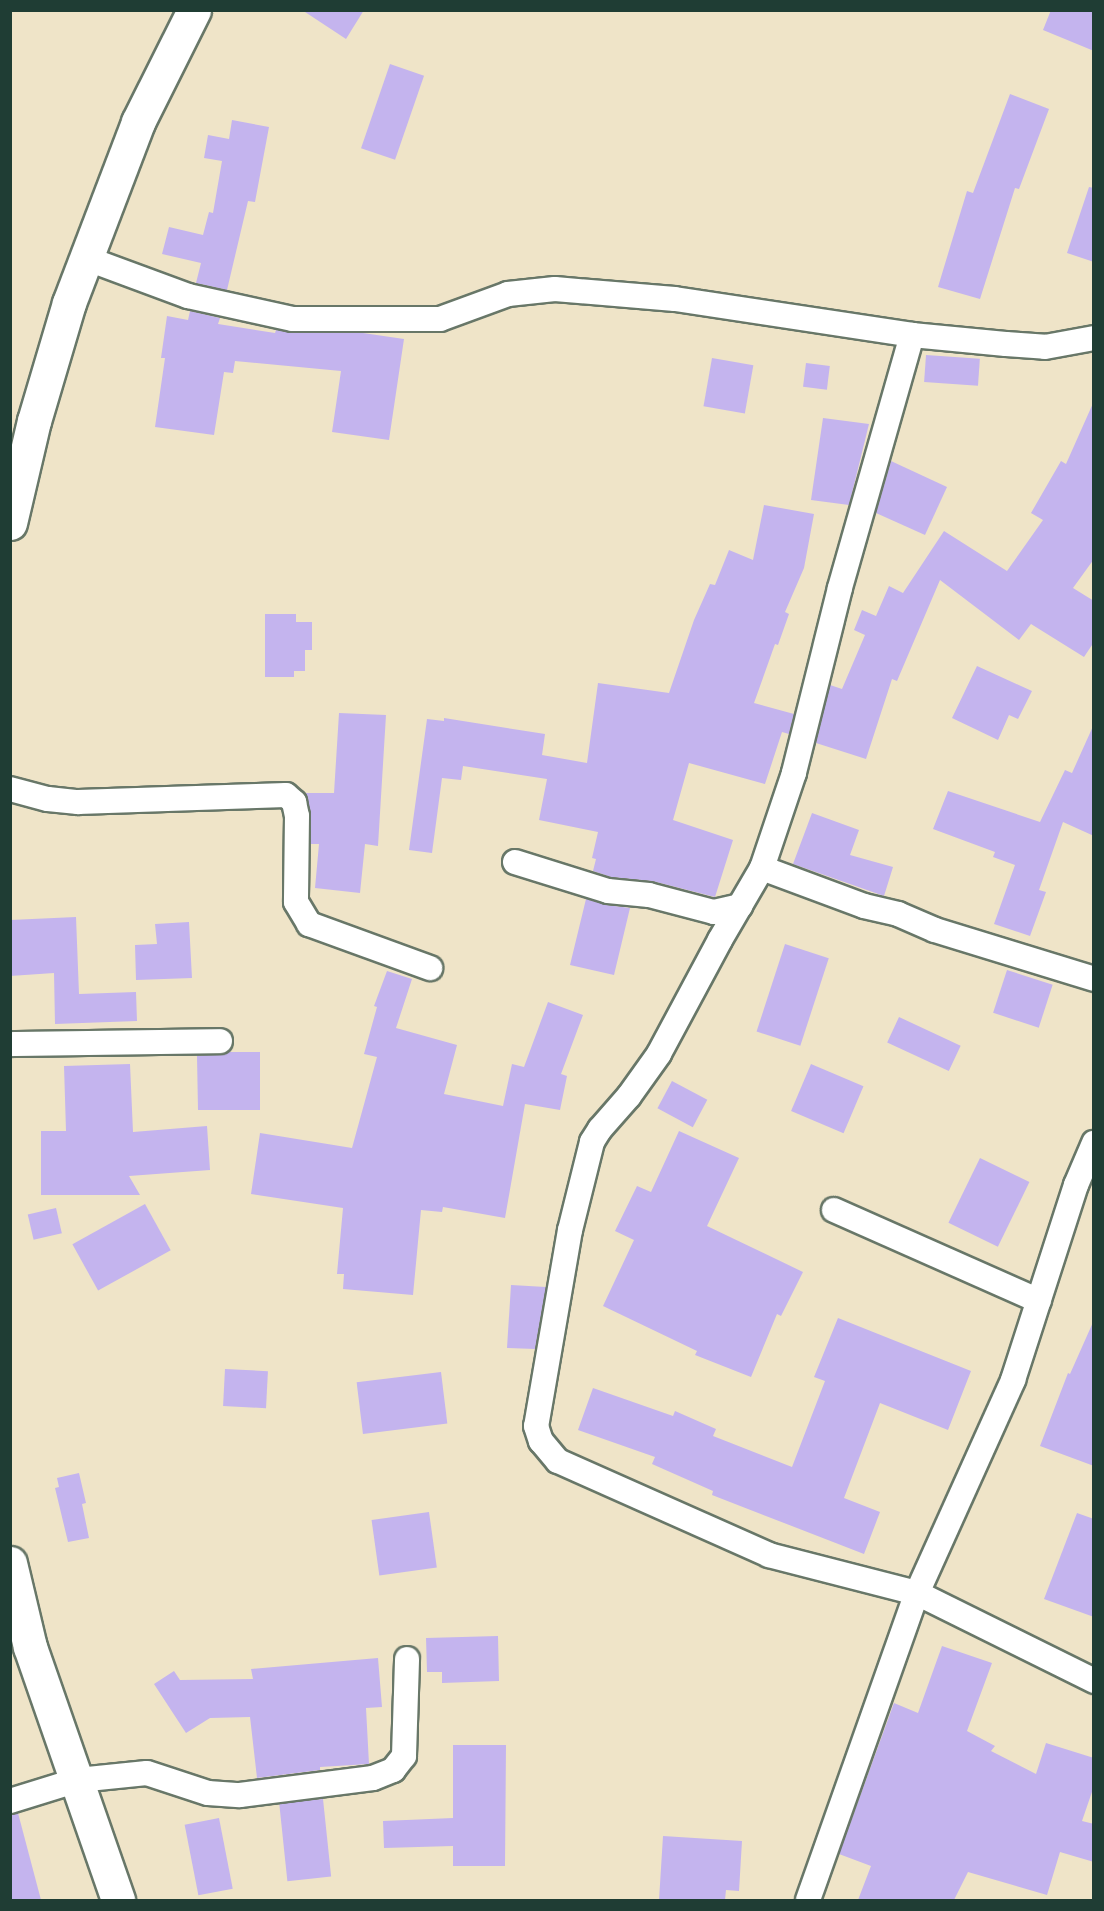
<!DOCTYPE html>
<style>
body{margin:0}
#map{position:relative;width:1104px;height:1911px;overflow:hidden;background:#efe4c8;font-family:Pangolin,sans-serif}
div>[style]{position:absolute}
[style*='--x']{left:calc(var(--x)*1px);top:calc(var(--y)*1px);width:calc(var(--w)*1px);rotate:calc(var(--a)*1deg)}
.building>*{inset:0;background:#c4b4ee;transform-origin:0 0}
.roads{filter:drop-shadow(2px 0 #687768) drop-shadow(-2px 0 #687768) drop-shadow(0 2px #687768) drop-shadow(0 -2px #687768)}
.street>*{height:24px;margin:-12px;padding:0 12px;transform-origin:12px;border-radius:12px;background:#fff}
.secondary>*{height:33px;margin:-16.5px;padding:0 16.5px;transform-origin:16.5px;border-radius:16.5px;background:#fff}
span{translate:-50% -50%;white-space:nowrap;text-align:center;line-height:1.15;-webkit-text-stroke:4.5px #f7f3e8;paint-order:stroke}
.frame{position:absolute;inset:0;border:12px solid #1f3d34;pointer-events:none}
</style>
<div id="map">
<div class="building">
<i style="clip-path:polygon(302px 10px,364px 10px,346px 39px)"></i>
<i style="clip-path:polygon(1051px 10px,1094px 10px,1094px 51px,1043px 30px)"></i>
<i style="left:390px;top:64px;width:36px;height:89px;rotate:19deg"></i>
<i style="clip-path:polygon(1010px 94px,1049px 109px,1019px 189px,1015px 188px,980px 299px,938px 287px,967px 191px,973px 193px)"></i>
<i style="clip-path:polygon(232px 120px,269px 127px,255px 202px,248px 201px,227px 290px,196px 283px,201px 263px,162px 254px,169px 227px,203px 235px,209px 212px,213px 213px,222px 161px,204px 158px,208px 135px,229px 139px)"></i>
<i style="clip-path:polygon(1089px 187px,1094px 188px,1094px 262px,1067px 253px)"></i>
<i style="clip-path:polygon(190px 311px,220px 318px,218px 324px,275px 333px,276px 330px,293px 333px,363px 333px,404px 339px,389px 440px,332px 432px,341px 371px,235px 361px,233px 373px,224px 372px,214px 435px,155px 427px,165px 358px,161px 358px,167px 316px,188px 320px)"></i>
<i style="left:926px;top:355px;width:54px;height:27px;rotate:4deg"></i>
<i style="left:712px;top:358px;width:42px;height:49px;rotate:10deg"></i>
<i style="left:806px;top:363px;width:24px;height:24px;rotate:7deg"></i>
<i style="clip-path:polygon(1094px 401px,1094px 559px,1073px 588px,1094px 601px,1094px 642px,1084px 657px,1031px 624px,1019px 640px,940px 580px,897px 681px,892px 679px,866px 759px,816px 743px,830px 685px,842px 689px,865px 635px,854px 630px,862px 610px,876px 616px,889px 586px,903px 593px,944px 531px,1007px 571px,1043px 520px,1031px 513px,1061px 461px,1066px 464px)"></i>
<i style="clip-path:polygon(823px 418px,869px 424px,849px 505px,811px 500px)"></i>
<i style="clip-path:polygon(891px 461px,947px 487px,925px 535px,876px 513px)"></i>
<i style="clip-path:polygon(764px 505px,814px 514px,804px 568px,785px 612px,789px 614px,778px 645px,775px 644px,754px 703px,794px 714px,789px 734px,782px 732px,765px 784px,689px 763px,673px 820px,733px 840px,715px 897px,652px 881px,611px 877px,593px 871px,596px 859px,592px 858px,598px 832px,539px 820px,547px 779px,463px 766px,461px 780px,442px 778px,432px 853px,409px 850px,427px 719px,444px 721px,444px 718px,545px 734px,542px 755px,587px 763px,598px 683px,669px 693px,694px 620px,710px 584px,715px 585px,729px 550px,753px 560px)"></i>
<i style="clip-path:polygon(265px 614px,296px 614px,296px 622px,312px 622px,312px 650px,305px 650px,305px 671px,294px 671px,294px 677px,265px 677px)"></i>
<i style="clip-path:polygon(977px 666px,1032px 691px,1018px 719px,1009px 715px,998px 740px,952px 718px)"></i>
<i style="clip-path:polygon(339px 713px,386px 715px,378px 846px,365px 844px,360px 893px,315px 888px,319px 844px,311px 844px,311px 813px,305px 793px,334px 793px)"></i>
<i style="clip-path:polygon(1094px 724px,1094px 836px,1063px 822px,1039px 890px,1046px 892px,1030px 936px,994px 924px,1015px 865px,993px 857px,995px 852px,933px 829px,948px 791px,1040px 822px,1065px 770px,1072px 773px)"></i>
<i style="clip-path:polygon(812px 813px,859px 830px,850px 855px,893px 867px,884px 896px,793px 864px)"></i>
<i style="clip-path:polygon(586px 899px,607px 905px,630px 908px,614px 975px,570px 965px)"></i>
<i style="clip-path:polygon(76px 917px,79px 994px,136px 992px,137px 1021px,55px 1024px,54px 973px,10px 976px,10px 920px)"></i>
<i style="clip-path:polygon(189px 922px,192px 978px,136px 980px,135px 945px,157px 944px,155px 924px)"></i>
<i style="left:785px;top:944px;width:46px;height:92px;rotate:18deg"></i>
<i style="left:1007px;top:970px;width:48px;height:45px;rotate:18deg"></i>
<i style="clip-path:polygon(387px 971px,412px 979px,396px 1028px,457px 1045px,444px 1094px,503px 1106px,512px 1064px,524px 1067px,548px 1002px,583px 1015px,561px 1074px,567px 1076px,560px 1110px,525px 1104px,505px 1218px,443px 1207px,442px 1212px,421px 1210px,413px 1295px,343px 1289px,344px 1274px,337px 1274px,343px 1208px,251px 1194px,260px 1133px,352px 1148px,377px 1057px,364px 1054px,377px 1007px,374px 1006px)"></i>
<i style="left:899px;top:1017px;width:68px;height:28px;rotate:25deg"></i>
<i style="clip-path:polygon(228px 1052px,260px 1052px,260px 1110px,198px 1110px,197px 1056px)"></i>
<i style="clip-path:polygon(130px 1064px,133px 1132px,207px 1126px,210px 1170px,129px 1176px,140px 1195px,41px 1195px,41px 1131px,66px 1131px,64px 1066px)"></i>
<i style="left:811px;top:1064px;width:57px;height:51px;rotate:23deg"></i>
<i style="left:672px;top:1081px;width:40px;height:31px;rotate:28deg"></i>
<i style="clip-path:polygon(679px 1131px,739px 1158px,707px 1226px,803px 1272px,781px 1316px,777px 1314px,751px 1377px,695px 1355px,697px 1351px,603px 1306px,634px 1240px,615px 1231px,637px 1186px,651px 1192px)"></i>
<i style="left:980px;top:1158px;width:55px;height:72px;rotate:26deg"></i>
<i style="left:145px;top:1204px;width:53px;height:83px;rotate:61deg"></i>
<i style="left:56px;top:1208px;width:26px;height:29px;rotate:77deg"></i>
<i style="clip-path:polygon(511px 1285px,546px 1287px,535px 1349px,507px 1348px)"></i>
<i style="clip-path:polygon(838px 1318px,971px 1371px,948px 1430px,880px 1403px,844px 1498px,880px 1512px,864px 1554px,712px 1495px,713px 1491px,652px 1464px,655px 1457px,578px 1430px,593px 1388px,673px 1416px,675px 1411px,716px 1429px,713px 1436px,792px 1467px,825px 1381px,814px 1377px)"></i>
<i style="clip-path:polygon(1094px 1320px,1094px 1466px,1040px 1446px,1068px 1373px,1070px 1374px)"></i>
<i style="left:225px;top:1369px;width:43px;height:37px;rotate:3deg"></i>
<i style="left:441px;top:1372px;width:52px;height:85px;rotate:83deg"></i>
<i style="clip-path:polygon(79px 1473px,86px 1503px,82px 1504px,89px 1538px,68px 1542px,55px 1488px,59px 1487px,57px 1478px)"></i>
<i style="left:429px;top:1512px;width:56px;height:58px;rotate:82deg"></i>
<i style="clip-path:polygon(1077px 1513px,1094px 1519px,1094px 1617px,1044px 1599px)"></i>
<i style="clip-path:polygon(498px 1636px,499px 1681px,442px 1683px,442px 1672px,427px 1672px,426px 1638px)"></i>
<i style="clip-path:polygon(942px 1646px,992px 1663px,967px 1731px,995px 1746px,991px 1751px,1036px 1774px,1046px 1743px,1094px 1758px,1094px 1786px,1082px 1821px,1094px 1824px,1094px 1862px,1060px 1852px,1047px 1895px,968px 1872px,954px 1900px,858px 1900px,871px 1866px,839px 1854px,894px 1703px,918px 1713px)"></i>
<i style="clip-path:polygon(378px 1658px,382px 1707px,366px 1708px,369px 1764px,320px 1767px,320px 1770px,257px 1778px,250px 1717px,210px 1718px,186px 1733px,154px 1684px,174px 1671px,180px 1680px,253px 1679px,251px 1669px)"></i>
<i style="clip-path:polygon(453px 1745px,506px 1745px,505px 1866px,453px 1866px,453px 1846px,384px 1848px,383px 1821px,453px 1818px)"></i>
<i style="left:323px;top:1799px;width:78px;height:44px;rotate:84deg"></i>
<i style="clip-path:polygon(18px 1813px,41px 1900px,10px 1900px,10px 1815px)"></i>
<i style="left:219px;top:1818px;width:72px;height:35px;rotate:79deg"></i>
<i style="clip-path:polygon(663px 1836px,742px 1841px,739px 1891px,726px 1890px,725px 1900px,659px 1900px)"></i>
</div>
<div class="roads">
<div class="street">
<i style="--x:88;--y:259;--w:107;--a:20.3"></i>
<i style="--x:188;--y:296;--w:107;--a:12.4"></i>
<i style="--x:293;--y:319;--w:147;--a:0"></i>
<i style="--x:440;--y:319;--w:72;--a:-20.2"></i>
<i style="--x:508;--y:294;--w:47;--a:-6.1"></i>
<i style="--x:555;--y:289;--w:120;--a:4.8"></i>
<i style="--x:675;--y:299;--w:240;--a:8.6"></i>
<i style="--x:912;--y:335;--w:94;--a:5.5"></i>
<i style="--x:1006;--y:344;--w:39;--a:4"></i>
<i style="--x:1045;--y:347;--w:50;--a:-10.4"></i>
<i style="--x:912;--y:335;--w:263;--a:105.9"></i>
<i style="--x:840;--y:588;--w:191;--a:104"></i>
<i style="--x:794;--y:773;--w:100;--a:108.6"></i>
<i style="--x:762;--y:868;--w:83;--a:120.3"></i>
<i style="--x:720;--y:940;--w:129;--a:118.2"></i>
<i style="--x:659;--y:1054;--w:52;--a:125.5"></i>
<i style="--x:629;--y:1096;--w:44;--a:131.3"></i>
<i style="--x:600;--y:1129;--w:15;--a:122"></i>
<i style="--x:592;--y:1142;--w:91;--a:104"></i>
<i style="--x:570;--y:1230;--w:199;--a:99.8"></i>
<i style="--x:536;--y:1426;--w:16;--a:72"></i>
<i style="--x:541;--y:1441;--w:26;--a:50"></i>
<i style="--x:558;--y:1461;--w:231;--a:24"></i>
<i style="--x:769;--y:1555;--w:153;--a:14.4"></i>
<i style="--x:917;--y:1593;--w:198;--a:26.4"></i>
<i style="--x:10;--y:789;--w:39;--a:15"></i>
<i style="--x:48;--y:799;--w:30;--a:6"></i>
<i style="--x:78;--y:802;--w:208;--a:-1.9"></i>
<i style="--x:286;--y:795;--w:11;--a:41"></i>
<i style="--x:294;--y:802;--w:14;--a:78"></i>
<i style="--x:297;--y:816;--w:86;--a:90.7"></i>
<i style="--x:296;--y:902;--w:26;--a:59"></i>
<i style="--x:309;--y:924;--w:129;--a:20"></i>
<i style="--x:515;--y:862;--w:97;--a:17.3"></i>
<i style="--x:608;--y:891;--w:41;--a:5.6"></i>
<i style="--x:649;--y:895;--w:67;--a:14.7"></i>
<i style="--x:714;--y:912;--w:27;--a:-13"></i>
<i style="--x:762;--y:868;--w:109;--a:20.4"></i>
<i style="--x:864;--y:906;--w:35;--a:13"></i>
<i style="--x:898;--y:914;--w:40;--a:23.4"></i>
<i style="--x:935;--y:930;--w:166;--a:17.1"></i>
<i style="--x:10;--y:1044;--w:210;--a:-0.8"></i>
<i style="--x:834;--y:1210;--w:224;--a:23.9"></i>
<i style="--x:10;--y:1801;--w:71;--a:-17.2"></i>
<i style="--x:78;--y:1780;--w:69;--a:-5.8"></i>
<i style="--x:147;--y:1773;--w:64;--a:18.2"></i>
<i style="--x:208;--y:1793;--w:32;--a:4"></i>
<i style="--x:240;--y:1795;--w:134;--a:-7.3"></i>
<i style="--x:373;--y:1778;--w:22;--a:-22"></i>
<i style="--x:393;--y:1770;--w:18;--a:-52"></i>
<i style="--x:404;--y:1756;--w:97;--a:-88.2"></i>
<i style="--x:808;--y:1900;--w:326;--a:-70.5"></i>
<i style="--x:917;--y:1593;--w:234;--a:-65.7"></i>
<i style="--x:1013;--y:1380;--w:205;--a:-72.1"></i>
<i style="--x:1076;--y:1185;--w:46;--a:-66.8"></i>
</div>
<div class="secondary">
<i style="--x:10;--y:523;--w:105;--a:-76.8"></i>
<i style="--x:34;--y:421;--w:123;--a:-73.5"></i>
<i style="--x:69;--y:303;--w:194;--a:-69.1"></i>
<i style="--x:138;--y:122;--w:125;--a:-63.4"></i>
<i style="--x:10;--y:1563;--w:86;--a:76.6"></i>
<i style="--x:30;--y:1647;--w:268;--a:70.8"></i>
</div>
</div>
<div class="frame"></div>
</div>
